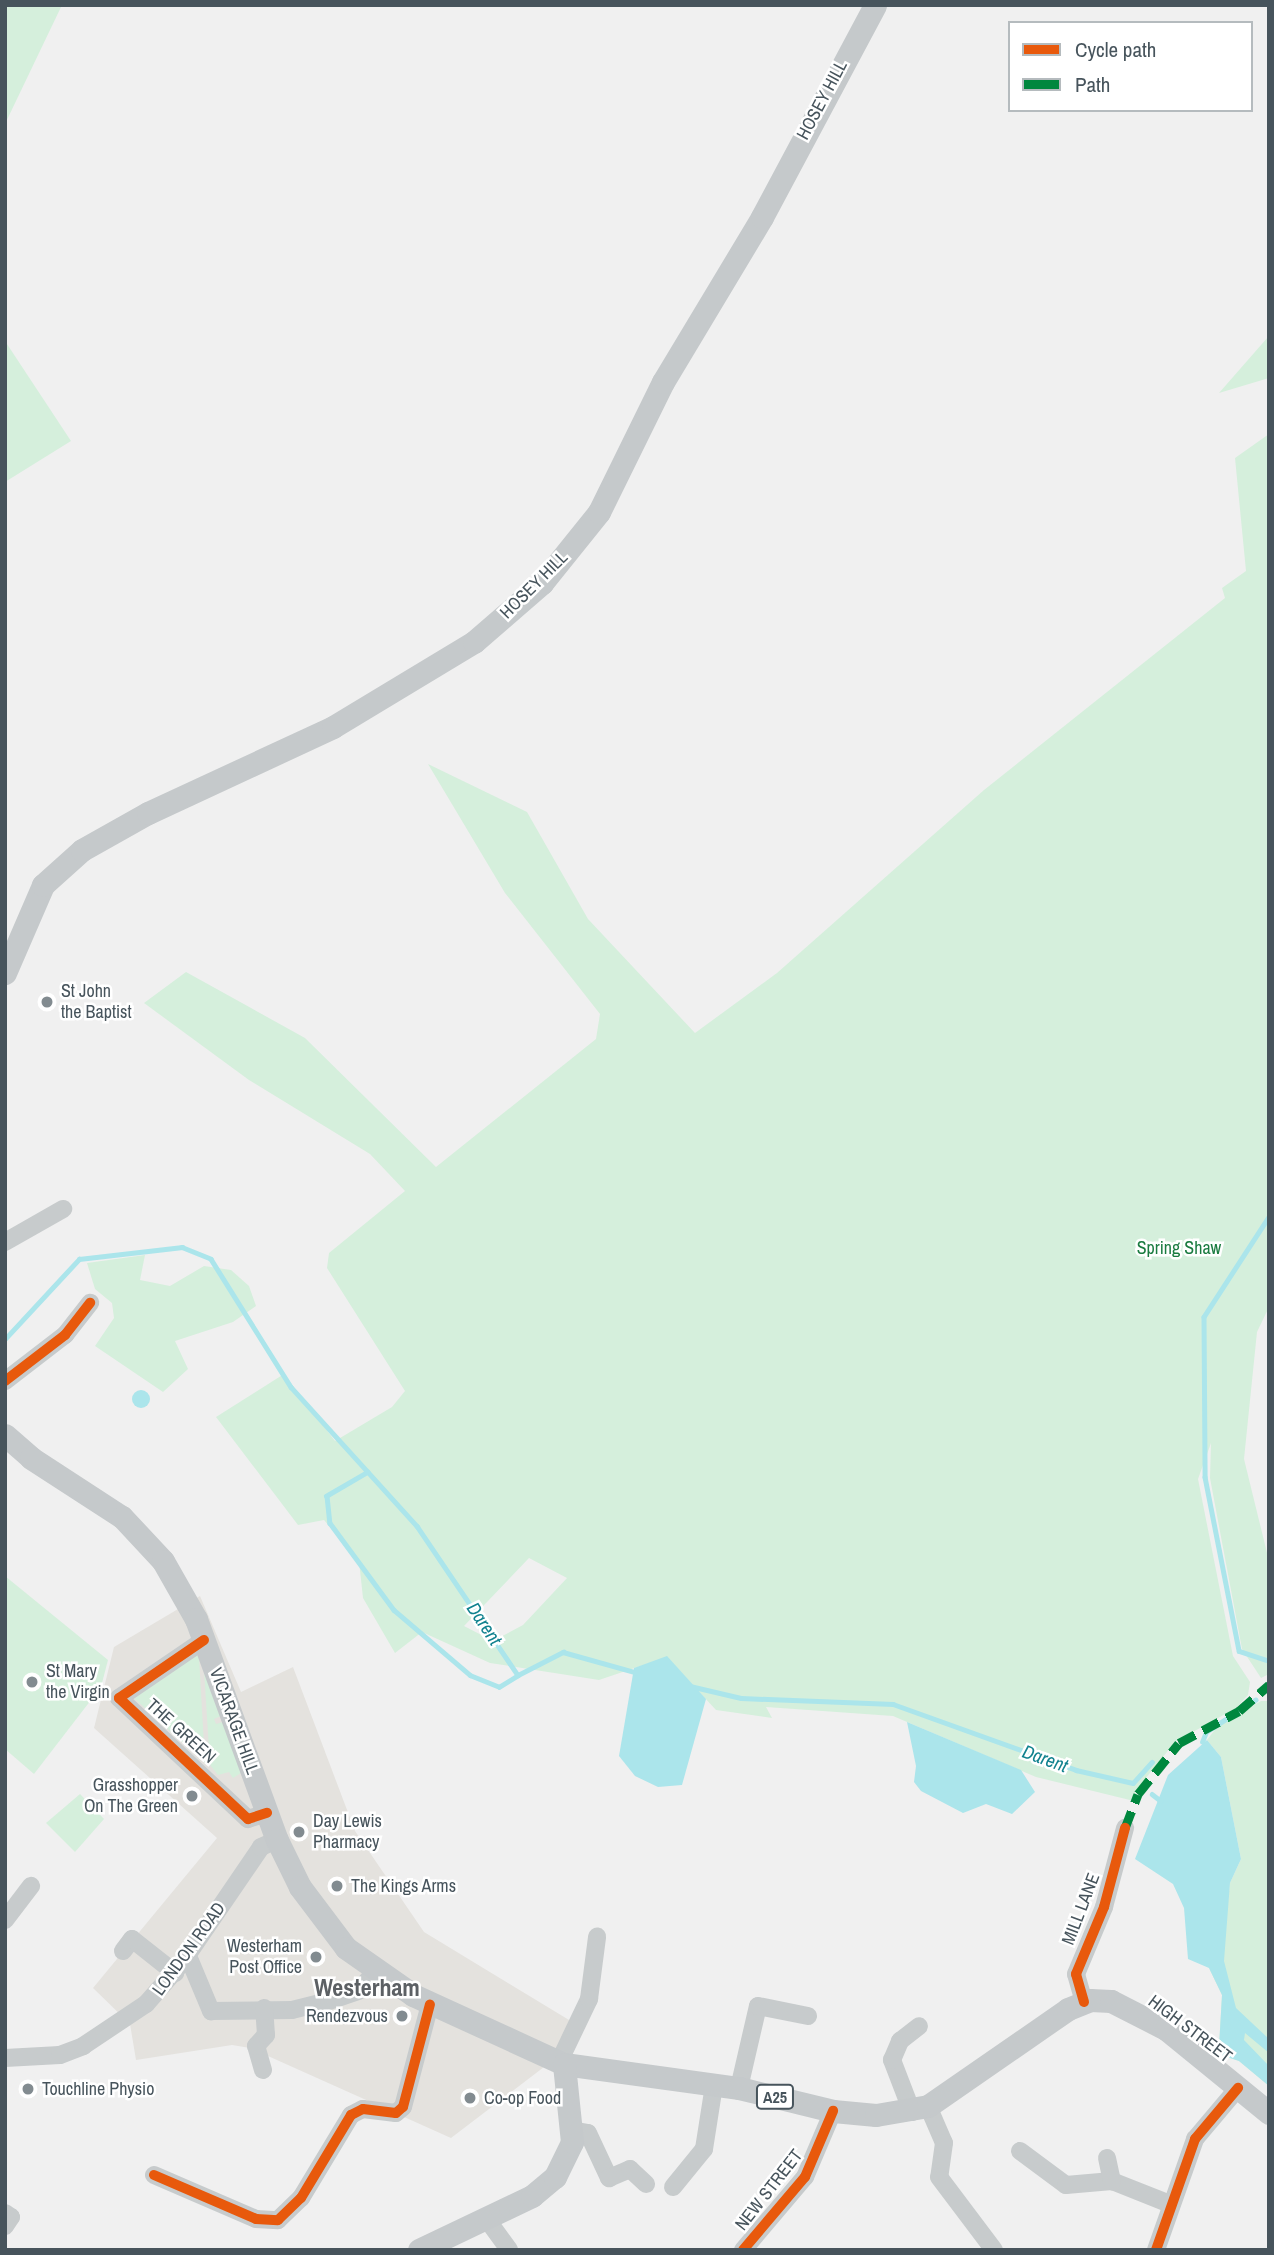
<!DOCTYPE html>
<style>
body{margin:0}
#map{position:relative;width:1274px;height:2255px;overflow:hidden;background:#f0f0f0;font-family:"Archivo Narrow",sans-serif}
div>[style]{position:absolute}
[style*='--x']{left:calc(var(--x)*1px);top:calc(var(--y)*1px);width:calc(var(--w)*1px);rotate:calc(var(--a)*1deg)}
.commercial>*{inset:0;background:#e4e2de}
.green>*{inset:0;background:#d5efdc}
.water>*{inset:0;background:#abe5eb}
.round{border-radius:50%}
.stream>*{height:4.5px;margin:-2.25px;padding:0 2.25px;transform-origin:2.25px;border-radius:2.25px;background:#abe5eb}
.minor>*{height:18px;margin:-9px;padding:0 9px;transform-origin:9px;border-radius:9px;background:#c7cbcc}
.major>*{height:23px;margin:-11.5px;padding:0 11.5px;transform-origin:11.5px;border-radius:11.5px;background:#c5c9cb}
.quiet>*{height:9px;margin-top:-4.5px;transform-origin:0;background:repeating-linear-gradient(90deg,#00873e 0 18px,transparent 0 27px)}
.cycleway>*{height:10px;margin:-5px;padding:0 5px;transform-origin:5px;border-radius:5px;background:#e8590c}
.dots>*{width:19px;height:19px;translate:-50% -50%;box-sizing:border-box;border:4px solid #fff;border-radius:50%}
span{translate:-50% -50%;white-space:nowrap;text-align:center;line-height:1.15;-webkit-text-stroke:5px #fff;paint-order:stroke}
.shield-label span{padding:2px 5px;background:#fff;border:2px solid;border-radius:5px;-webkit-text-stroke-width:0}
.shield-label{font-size:16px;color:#47545c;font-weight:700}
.street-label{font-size:18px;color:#47545c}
.poi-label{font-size:18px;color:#47545c}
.left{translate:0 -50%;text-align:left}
.right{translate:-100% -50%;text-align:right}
.park-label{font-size:18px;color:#1a7b40}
.water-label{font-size:19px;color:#11828f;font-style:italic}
.district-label{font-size:24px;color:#5c6064;font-weight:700}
.frame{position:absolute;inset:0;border:7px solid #47545c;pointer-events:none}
.legend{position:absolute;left:1008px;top:21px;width:245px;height:91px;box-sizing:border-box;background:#fff;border:2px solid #b5bbbe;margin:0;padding:9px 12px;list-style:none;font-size:21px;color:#47545c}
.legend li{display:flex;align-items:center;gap:14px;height:35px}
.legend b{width:35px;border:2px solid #b5bbbe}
</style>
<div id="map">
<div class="commercial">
<i style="clip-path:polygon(200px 1596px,241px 1692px,293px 1667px,355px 1831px,424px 1932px,574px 2023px,561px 2054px,451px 2138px,250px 2048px,232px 2045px,136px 2060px,130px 2024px,93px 1988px,217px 1838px,94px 1728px,114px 1647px)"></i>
</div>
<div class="green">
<i style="clip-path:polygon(5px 5px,62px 5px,5px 124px)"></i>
<i style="clip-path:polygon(1269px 336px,1269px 378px,1219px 393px,1268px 337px)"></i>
<i style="clip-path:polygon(5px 341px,71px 441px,5px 482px)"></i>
<i style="clip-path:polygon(evenodd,1269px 434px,1269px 1307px,1257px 1332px,1244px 1459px,1269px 1561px,1269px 1674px,1261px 1678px,1242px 1649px,1210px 1478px,1211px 1443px,1198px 1479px,1233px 1656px,1250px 1682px,1248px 1695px,1236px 1708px,1175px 1742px,1137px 1789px,1138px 1802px,1036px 1777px,893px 1716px,766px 1707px,772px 1718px,716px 1710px,667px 1657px,599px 1680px,490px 1663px,422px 1632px,395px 1653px,363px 1598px,359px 1561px,324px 1520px,298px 1525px,216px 1417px,284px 1374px,335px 1441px,392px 1407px,405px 1391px,327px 1268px,329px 1253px,405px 1191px,370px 1154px,249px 1080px,144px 1003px,186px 972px,305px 1038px,436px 1167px,596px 1039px,600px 1014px,505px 893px,428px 764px,527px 812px,588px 919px,695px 1033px,777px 973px,984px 790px,1225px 598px,1222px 588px,1246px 571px,1235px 458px,1269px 434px,529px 1558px,567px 1578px,523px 1625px,493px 1641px,464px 1626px,529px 1558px)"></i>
<i style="clip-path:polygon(145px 1255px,140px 1280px,170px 1286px,204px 1266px,231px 1270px,249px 1286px,256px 1306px,233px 1322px,175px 1341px,188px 1369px,163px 1392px,95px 1346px,114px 1318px,112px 1303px,95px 1289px,87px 1263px)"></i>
<i style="clip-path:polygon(5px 1576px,108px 1660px,101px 1687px,34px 1774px,5px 1749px)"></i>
<i style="clip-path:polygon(196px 1655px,199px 1657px,205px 1763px,134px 1698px)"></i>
<i style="clip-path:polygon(204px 1670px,221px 1716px,214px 1719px,216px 1724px,223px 1722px,244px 1771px,233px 1778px,229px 1772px,218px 1775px,210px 1765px)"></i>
<i style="clip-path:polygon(1261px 1701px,1269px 1701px,1269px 2086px,1239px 2061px,1227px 2057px,1218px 2064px,1222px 1995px,1209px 1968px,1223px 1944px,1230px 1883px,1241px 1859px,1221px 1757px,1207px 1740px,1217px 1727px)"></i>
<i style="clip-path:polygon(80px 1794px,104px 1819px,75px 1852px,46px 1823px)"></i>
</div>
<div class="water">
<i class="round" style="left:132px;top:1390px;width:18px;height:18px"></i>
<i style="clip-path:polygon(667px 1656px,706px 1699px,682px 1785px,658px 1787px,635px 1776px,619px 1756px,634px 1668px)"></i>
<i style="clip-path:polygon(907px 1722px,1021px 1770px,1035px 1792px,1012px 1814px,986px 1804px,963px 1813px,921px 1791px,914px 1782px,916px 1766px)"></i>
<i style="clip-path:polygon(1207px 1740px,1221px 1757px,1241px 1859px,1230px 1883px,1224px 1961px,1236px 2008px,1269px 2039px,1269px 2053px,1245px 2033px,1244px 2040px,1269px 2066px,1269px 2086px,1239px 2061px,1227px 2057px,1218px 2064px,1222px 1995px,1209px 1968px,1188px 1959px,1184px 1908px,1173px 1884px,1135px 1859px,1168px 1775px)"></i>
</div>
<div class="stream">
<i style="--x:1269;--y:1217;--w:119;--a:123"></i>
<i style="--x:1204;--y:1317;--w:160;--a:89.6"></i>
<i style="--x:1205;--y:1477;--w:177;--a:78.9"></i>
<i style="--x:1239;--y:1651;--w:32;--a:18"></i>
<i style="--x:5;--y:1339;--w:109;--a:-47.2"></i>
<i style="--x:79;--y:1259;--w:104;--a:-6.6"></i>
<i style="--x:182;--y:1247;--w:31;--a:22"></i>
<i style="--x:211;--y:1259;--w:151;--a:58"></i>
<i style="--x:291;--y:1387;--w:188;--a:47.8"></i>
<i style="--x:417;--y:1526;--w:180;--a:55.9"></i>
<i style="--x:518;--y:1675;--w:51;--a:-27.1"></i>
<i style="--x:563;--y:1652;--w:78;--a:15.6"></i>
<i style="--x:368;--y:1472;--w:48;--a:149.7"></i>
<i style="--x:327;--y:1496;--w:27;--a:84"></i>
<i style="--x:330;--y:1523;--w:108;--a:53.7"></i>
<i style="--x:394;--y:1610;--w:100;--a:40.5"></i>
<i style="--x:470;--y:1675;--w:31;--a:22"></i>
<i style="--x:499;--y:1687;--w:22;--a:-32"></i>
<i style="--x:690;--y:1686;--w:52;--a:13.2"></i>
<i style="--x:741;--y:1698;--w:152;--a:2.3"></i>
<i style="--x:893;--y:1704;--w:195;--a:19.8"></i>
<i style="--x:1076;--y:1770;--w:58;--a:12.8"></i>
<i style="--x:1133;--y:1783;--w:28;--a:-48"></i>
<i style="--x:1202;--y:1742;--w:11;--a:-68"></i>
<i style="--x:1206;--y:1732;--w:59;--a:-33.1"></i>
<i style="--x:1152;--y:1794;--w:11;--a:38"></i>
</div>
<div class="minor">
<i style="--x:5;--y:1242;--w:67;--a:-29.6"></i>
<i style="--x:5;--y:1381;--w:76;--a:-37.5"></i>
<i style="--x:65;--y:1335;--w:41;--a:-52"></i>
<i style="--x:204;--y:1640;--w:103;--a:145.7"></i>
<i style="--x:119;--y:1698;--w:177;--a:43.2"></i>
<i style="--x:248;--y:1819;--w:20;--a:-18"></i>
<i style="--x:5;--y:1920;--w:43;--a:-52.6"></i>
<i style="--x:123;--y:1951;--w:15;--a:-53"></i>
<i style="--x:132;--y:1939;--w:55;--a:38.3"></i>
<i style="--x:188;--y:1956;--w:60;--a:67.3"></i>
<i style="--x:211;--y:2011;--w:81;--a:-0.7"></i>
<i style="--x:292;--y:2010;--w:38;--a:-14"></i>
<i style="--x:329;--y:2001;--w:31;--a:-19"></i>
<i style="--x:358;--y:1991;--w:27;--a:-48"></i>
<i style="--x:1084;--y:2002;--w:29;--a:-106"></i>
<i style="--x:1076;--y:1974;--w:73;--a:-67.3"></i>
<i style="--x:1104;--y:1907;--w:82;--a:-75.1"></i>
<i style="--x:5;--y:2058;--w:55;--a:-3.1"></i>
<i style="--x:60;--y:2055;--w:25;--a:-21"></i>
<i style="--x:83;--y:2046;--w:76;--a:-33.7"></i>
<i style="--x:146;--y:2004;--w:55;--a:-48.7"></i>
<i style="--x:182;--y:1963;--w:140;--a:-55.7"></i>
<i style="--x:261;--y:1847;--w:17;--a:-24"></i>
<i style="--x:559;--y:2062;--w:70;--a:-64.5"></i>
<i style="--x:589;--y:1999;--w:63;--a:-82.6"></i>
<i style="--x:263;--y:2070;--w:25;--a:-106"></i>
<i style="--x:256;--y:2046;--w:15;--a:-48"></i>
<i style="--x:266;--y:2035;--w:27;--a:-94"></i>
<i style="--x:739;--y:2088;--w:84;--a:-77"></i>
<i style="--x:758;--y:2006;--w:51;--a:11.3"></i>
<i style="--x:928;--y:2106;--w:40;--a:66.6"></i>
<i style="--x:944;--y:2143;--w:34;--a:98"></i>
<i style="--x:939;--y:2177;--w:91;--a:53"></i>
<i style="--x:912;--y:2112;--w:56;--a:-111"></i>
<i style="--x:892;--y:2060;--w:21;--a:-67"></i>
<i style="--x:900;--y:2041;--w:24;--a:-38"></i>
<i style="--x:572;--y:2130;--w:16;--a:11"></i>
<i style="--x:588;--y:2133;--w:50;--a:65"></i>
<i style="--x:609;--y:2178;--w:23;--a:-23"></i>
<i style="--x:630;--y:2169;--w:22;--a:43"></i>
<i style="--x:1020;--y:2151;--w:57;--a:36.5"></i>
<i style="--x:1066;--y:2185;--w:46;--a:-5"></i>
<i style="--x:1112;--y:2181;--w:62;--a:21.6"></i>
<i style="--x:1107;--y:2158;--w:24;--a:78"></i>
<i style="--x:154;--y:2175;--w:111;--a:23.3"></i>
<i style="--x:256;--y:2219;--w:22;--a:3"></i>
<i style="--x:278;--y:2220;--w:32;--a:-44"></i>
<i style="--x:301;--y:2198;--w:97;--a:-58.9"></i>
<i style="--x:351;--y:2115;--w:13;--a:-27"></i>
<i style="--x:363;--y:2109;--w:33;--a:7"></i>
<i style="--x:396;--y:2113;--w:9;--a:-41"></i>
<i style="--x:403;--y:2107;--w:106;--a:-75.3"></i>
<i style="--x:673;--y:2187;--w:49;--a:-50.8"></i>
<i style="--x:704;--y:2149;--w:65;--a:-81.1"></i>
<i style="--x:5;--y:2213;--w:7;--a:34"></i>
<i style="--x:11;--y:2217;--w:11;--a:124"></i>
<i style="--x:486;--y:2218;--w:39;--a:54"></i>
<i style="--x:743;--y:2250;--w:96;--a:-49.7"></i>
<i style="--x:805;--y:2177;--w:72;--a:-67"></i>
<i style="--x:1156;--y:2250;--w:118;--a:-70.6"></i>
<i style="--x:1195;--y:2139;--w:67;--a:-49.9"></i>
</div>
<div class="major">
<i style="--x:5;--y:973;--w:96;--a:-66.6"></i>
<i style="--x:43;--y:885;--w:52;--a:-41.9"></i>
<i style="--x:82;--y:850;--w:76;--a:-29.3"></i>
<i style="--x:148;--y:813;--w:204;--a:-24.9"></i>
<i style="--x:333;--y:727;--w:165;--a:-31.1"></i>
<i style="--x:474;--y:642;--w:90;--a:-40.9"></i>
<i style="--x:542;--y:583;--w:91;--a:-51.2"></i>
<i style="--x:599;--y:512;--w:145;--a:-63.8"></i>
<i style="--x:663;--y:382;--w:192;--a:-59"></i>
<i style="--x:762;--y:217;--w:240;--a:-61.9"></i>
<i style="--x:5;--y:1435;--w:35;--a:41"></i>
<i style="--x:31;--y:1458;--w:108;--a:33"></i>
<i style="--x:122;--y:1517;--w:60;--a:47"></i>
<i style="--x:163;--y:1561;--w:67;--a:60.4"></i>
<i style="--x:196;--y:1619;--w:235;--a:69.9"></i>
<i style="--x:277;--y:1840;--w:52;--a:63.9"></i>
<i style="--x:300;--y:1887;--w:76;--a:53"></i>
<i style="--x:346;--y:1948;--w:82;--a:35"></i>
<i style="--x:413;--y:1995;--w:166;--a:24.6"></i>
<i style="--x:564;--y:2064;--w:177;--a:7.8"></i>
<i style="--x:739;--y:2088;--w:97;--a:13.7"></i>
<i style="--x:833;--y:2111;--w:43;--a:5.3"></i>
<i style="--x:876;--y:2115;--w:53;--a:-9.8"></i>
<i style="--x:928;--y:2106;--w:170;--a:-34.7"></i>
<i style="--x:1068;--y:2009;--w:24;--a:-22"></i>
<i style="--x:1090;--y:2000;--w:21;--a:3"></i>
<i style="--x:1111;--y:2001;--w:62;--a:27"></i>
<i style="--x:1166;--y:2029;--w:133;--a:39.2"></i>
<i style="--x:419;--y:2250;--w:125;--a:-25.5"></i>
<i style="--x:532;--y:2196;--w:30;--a:-40"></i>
<i style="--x:555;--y:2177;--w:39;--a:-64"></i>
<i style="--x:572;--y:2142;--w:78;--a:-95.9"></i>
</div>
<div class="quiet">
<i style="--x:1125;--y:1828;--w:36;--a:-69"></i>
<i style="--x:1138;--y:1794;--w:65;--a:-51.2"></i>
<i style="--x:1179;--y:1743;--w:68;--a:-28.1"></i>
<i style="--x:1239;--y:1711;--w:40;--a:-41"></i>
</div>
<div class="cycleway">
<i style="--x:5;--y:1381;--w:76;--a:-37.5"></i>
<i style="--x:65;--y:1335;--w:41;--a:-52"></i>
<i style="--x:204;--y:1640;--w:103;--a:145.7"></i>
<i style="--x:119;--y:1698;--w:177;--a:43.2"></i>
<i style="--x:248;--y:1819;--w:20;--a:-18"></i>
<i style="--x:1084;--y:2002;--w:29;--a:-106"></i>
<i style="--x:1076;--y:1974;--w:73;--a:-67.3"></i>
<i style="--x:1104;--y:1907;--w:82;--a:-75.1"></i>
<i style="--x:154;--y:2175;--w:111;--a:23.3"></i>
<i style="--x:256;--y:2219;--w:22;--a:3"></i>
<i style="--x:278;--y:2220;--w:32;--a:-44"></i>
<i style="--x:301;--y:2198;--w:97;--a:-58.9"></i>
<i style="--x:351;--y:2115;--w:13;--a:-27"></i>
<i style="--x:363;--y:2109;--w:33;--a:7"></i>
<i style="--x:396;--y:2113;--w:9;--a:-41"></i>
<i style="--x:403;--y:2107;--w:106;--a:-75.3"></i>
<i style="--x:743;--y:2250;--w:96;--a:-49.7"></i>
<i style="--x:805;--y:2177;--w:72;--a:-67"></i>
<i style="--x:1156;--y:2250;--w:118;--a:-70.6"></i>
<i style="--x:1195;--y:2139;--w:67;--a:-49.9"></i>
</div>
<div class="dots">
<i style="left:47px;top:1002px;background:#828b90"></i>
<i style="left:32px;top:1682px;background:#828b90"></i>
<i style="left:192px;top:1796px;background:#828b90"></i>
<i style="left:299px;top:1832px;background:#828b90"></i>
<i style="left:337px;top:1886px;background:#828b90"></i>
<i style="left:316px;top:1957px;background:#828b90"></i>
<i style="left:402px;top:2016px;background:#828b90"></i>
<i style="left:28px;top:2089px;background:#828b90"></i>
<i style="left:470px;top:2098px;background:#828b90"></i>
</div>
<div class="shield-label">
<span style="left:775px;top:2097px">A25</span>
</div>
<div class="street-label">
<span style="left:822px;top:100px;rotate:-62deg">HOSEY HILL</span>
<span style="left:534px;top:585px;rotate:-45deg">HOSEY HILL</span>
<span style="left:234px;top:1721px;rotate:70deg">VICARAGE HILL</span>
<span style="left:181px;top:1731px;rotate:42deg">THE GREEN</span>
<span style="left:1081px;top:1909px;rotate:-69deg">MILL LANE</span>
<span style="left:189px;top:1949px;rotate:-54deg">LONDON ROAD</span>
<span style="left:1190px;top:2029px;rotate:37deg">HIGH STREET</span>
<span style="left:769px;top:2190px;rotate:-52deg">NEW STREET</span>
</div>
<div class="poi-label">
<span class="left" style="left:61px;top:1002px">St John<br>the Baptist</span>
<span class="left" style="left:46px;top:1682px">St Mary<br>the Virgin</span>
<span class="right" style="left:178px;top:1796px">Grasshopper<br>On The Green</span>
<span class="left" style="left:313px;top:1832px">Day Lewis<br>Pharmacy</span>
<span class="left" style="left:351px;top:1886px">The Kings Arms</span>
<span class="right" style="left:302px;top:1957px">Westerham<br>Post Office</span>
<span class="right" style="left:388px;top:2016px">Rendezvous</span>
<span class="left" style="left:42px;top:2089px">Touchline Physio</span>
<span class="left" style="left:484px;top:2098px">Co-op Food</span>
</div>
<div class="park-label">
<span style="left:1179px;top:1248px">Spring Shaw</span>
</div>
<div class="water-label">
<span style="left:484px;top:1624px;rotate:56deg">Darent</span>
<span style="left:1045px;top:1759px;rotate:20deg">Darent</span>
</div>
<div class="district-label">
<span style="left:367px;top:1988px">Westerham</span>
</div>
<div class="frame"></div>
<ul class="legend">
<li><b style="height:9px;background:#e8590c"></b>Cycle path</li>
<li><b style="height:9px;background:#00873e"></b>Path</li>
</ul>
</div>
